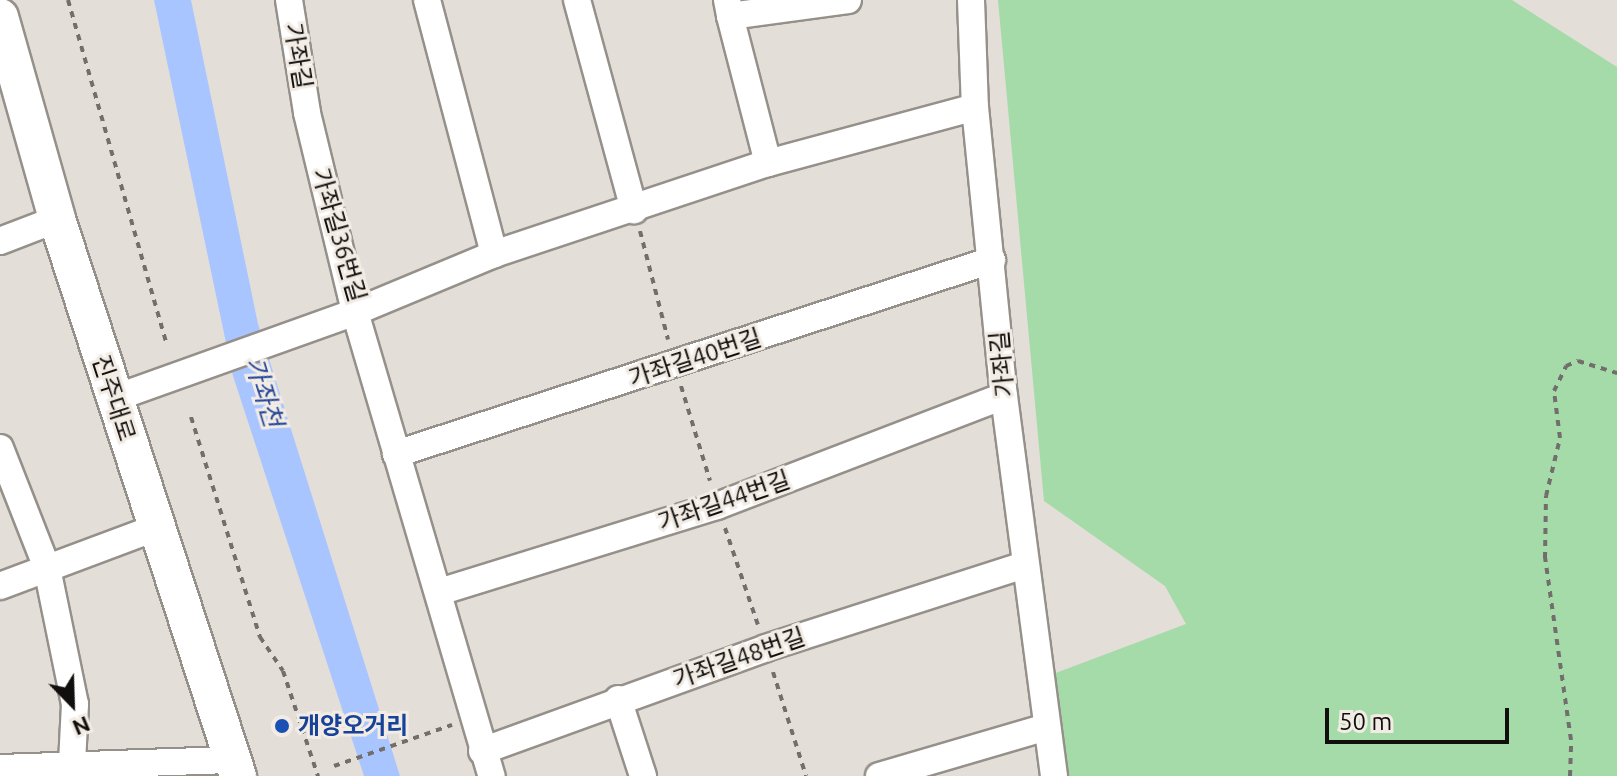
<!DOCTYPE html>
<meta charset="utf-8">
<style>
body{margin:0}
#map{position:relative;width:1617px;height:776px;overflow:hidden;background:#e4ded8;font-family:Ubuntu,"Noto Sans KR",sans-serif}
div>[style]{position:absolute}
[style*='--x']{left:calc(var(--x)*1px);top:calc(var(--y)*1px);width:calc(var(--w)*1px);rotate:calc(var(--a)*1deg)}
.green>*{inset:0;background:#a4dba8}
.water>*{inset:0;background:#a9c5ff}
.path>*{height:4px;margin-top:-2px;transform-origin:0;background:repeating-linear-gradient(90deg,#726e6b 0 6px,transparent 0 12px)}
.roads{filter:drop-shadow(2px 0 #95908a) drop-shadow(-2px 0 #95908a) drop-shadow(0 2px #95908a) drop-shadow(0 -2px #95908a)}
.street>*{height:26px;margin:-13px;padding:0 13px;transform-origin:13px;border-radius:13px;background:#fff}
.secondary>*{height:36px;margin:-18px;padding:0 18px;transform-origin:18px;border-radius:18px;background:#fff}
.dots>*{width:22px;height:22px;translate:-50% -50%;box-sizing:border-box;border:4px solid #f2ece5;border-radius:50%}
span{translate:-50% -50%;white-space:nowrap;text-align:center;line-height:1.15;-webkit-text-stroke:6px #f2ece5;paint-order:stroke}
.street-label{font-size:24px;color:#110f0d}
.transit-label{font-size:24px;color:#164399;font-weight:700}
.left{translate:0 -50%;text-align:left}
.water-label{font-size:26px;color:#264799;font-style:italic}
.north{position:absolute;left:32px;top:664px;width:80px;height:80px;-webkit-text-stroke:6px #f2ece5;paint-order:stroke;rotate:157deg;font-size:22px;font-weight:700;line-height:32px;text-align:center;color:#110f0d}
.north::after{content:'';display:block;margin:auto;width:28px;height:36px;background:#110f0d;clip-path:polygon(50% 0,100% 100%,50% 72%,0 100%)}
.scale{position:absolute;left:1325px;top:708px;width:184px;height:36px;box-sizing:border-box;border:4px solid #110f0d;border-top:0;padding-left:10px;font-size:24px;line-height:28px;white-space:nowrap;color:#110f0d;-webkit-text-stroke:6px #f2ece5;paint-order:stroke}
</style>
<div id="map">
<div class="green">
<i style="clip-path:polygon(998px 0,1512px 0,1617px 67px,1617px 776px,1056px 776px,1053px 674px,1186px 624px,1165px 586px,1044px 501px)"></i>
</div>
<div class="water">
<i style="clip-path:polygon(154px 0,191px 0,258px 324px,400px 776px,364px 776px,233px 376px)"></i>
</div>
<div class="path">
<i style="--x:68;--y:0;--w:356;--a:74"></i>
<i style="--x:640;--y:231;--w:112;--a:75.5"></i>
<i style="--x:681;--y:386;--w:99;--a:73"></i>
<i style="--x:191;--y:417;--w:231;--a:72.6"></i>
<i style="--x:260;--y:637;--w:41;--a:55.9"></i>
<i style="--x:283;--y:671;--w:111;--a:71.6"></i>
<i style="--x:725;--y:528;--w:102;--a:71.2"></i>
<i style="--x:773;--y:672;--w:109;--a:72.4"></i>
<i style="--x:334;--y:766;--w:125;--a:-19.2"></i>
<i style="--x:1570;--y:776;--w:36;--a:-88"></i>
<i style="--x:1571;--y:740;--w:184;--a:-98.1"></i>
<i style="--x:1545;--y:558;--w:62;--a:-89.1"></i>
<i style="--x:1546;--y:496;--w:60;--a:-76.4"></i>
<i style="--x:1560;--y:438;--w:47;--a:-97.3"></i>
<i style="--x:1554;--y:391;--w:28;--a:-64"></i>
<i style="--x:1566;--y:366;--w:13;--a:-23"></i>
<i style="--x:1578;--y:361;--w:41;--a:17.1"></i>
</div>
<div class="roads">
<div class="street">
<i style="--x:289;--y:0;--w:114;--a:80.9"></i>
<i style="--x:307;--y:113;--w:205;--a:76.4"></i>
<i style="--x:355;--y:312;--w:484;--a:73.6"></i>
<i style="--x:427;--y:0;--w:263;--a:75.2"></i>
<i style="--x:577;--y:0;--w:218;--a:74.8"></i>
<i style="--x:727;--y:0;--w:16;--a:79"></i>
<i style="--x:730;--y:16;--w:119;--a:-7.7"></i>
<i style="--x:971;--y:0;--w:107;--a:87.9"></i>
<i style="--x:975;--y:107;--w:290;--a:84.3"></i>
<i style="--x:1004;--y:396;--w:383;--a:82.5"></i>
<i style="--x:730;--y:16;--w:152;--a:75.5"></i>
<i style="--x:0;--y:241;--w:61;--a:-21.1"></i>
<i style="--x:115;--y:398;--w:255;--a:-19.7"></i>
<i style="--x:355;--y:312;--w:151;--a:-22.6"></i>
<i style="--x:494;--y:254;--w:289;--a:-18.4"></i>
<i style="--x:768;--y:163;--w:214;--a:-15.1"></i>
<i style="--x:0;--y:448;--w:129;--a:68.6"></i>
<i style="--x:47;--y:568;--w:139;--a:78.4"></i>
<i style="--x:75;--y:704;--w:59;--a:92.9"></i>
<i style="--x:396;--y:454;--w:627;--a:-18.03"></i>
<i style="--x:0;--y:586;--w:165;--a:-20.5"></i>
<i style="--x:439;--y:592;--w:291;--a:-17.2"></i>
<i style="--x:717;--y:506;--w:307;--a:-21"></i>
<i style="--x:618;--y:699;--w:81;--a:72"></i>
<i style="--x:482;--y:751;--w:302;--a:-19.9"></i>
<i style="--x:766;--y:648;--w:272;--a:-17.8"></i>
<i style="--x:0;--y:768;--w:233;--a:-2"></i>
<i style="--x:879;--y:776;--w:175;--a:-16.3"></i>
</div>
<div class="secondary">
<i style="--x:0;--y:17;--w:210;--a:74.2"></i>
<i style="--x:57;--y:219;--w:586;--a:72"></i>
</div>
</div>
<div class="dots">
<i style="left:282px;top:726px;background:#1a4fb4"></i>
</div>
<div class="street-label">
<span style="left:298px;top:56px;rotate:81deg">가좌길</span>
<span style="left:339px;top:235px;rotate:74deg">가좌길36번길</span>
<span style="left:695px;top:358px;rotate:-18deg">가좌길40번길</span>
<span style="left:1002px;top:364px;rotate:-95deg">가좌길</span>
<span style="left:114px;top:398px;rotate:72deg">진주대로</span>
<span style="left:724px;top:501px;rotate:-19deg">가좌길44번길</span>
<span style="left:739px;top:658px;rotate:-19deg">가좌길48번길</span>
</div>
<div class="transit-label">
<span class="left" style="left:298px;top:726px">개양오거리</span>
</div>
<div class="water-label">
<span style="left:264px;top:392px;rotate:73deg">가좌천</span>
</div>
<div class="north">N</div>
<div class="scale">50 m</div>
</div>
